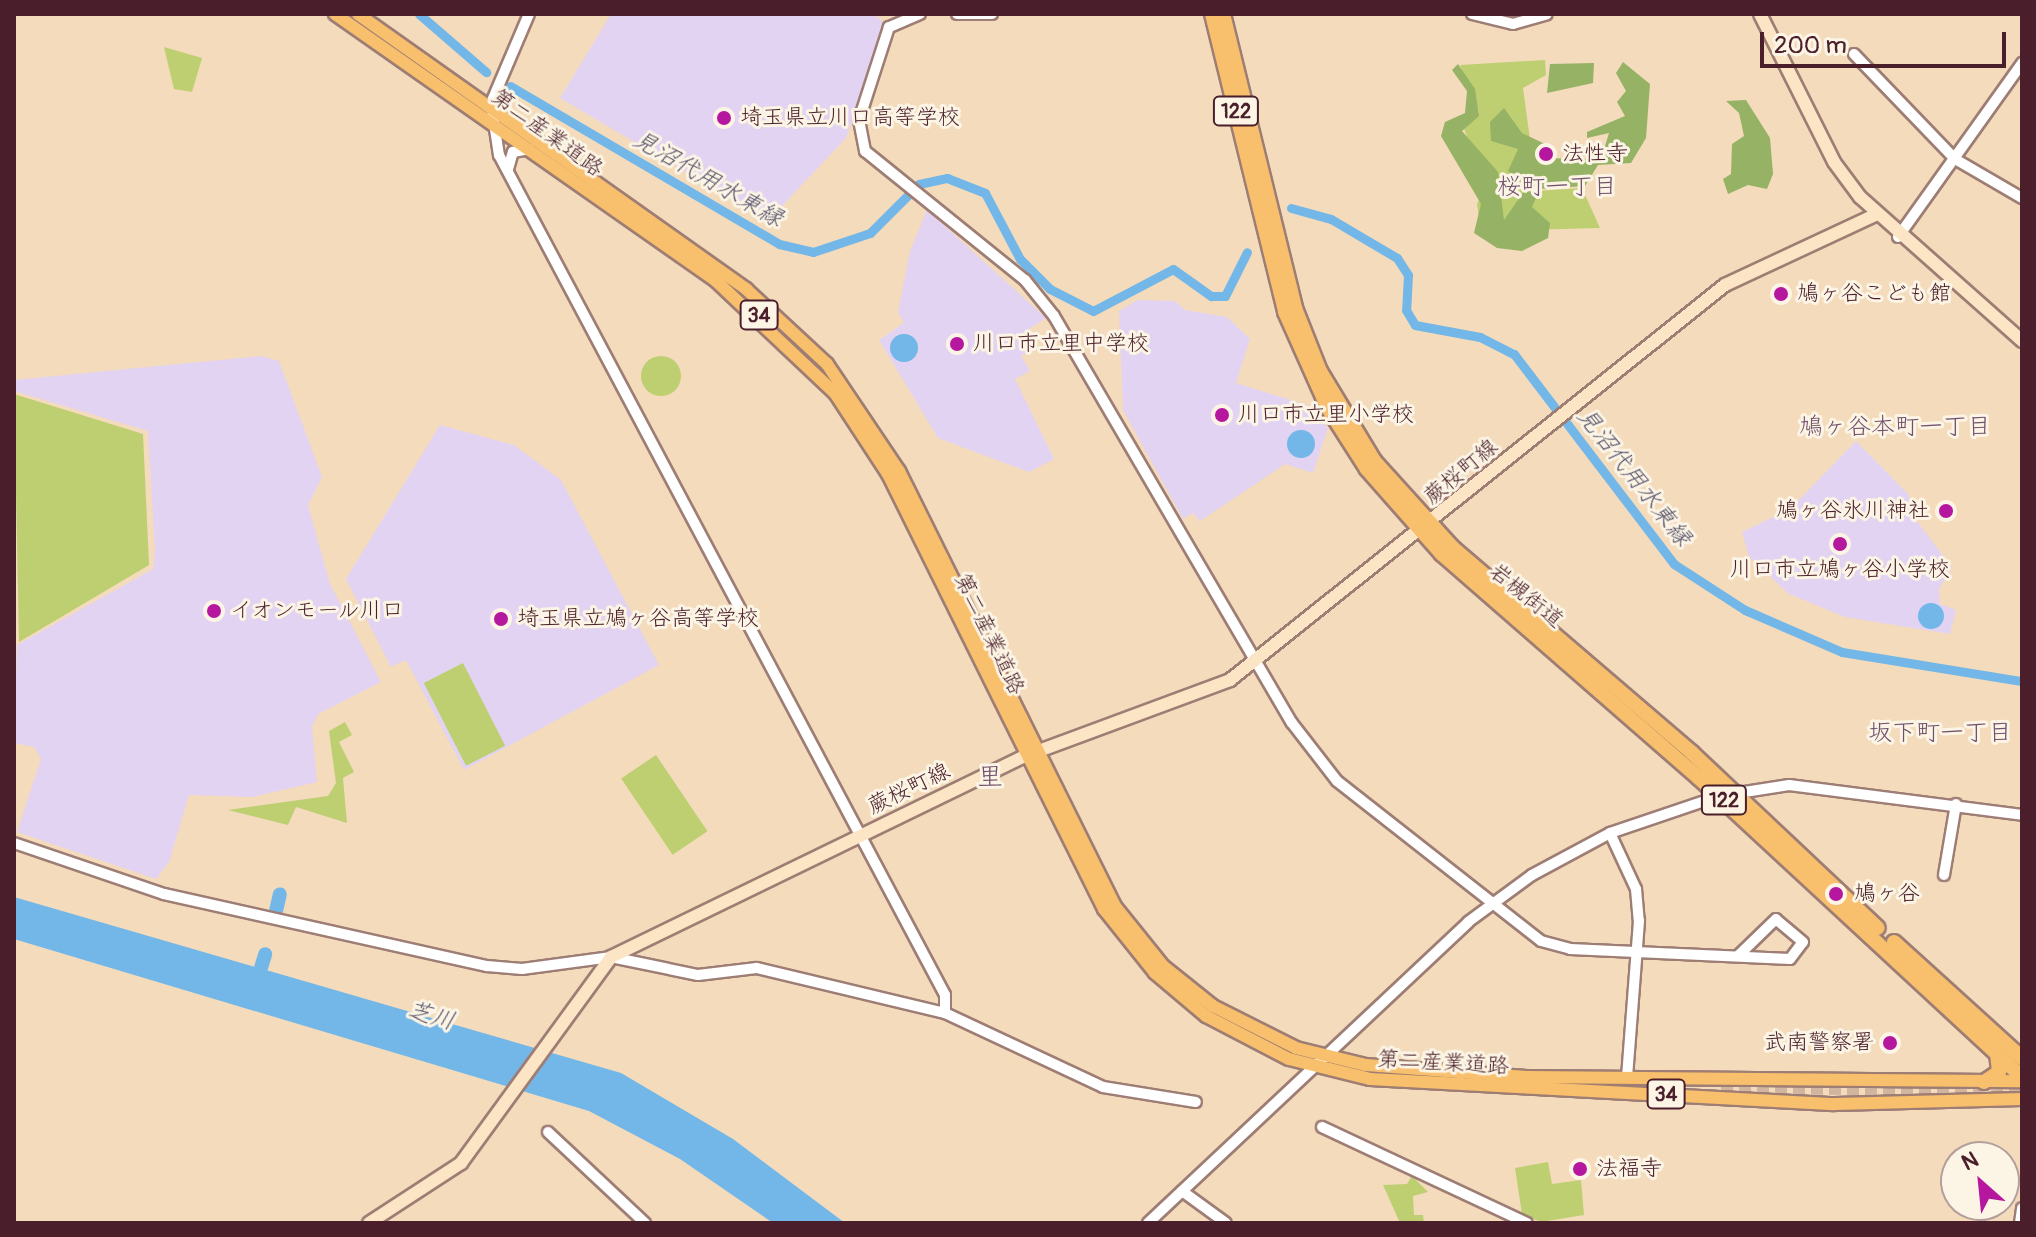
<!DOCTYPE html>
<meta charset="utf-8">
<style>
body{margin:0}
#map{position:relative;width:2036px;height:1237px;overflow:hidden;background:#f3dbbc;font-family:Pangolin,"Klee One",sans-serif}
div>[style]{position:absolute}
[style*='--x']{left:calc(var(--x)*1px);top:calc(var(--y)*1px);width:calc(var(--w)*1px);rotate:calc(var(--a)*1deg)}
.built>*{inset:0;background:#e3d3f2}
.green>*{inset:0;background:#becf72;transform-origin:0 0}
.round{border-radius:50%}
.forest>*{inset:0;background:#96b264}
.water>*{inset:0;background:#72b7e8}
.canal>*{height:9px;margin:-4.5px;padding:0 4.5px;transform-origin:4.5px;border-radius:4.5px;background:#72b7e8}
.river>*{height:14px;margin:-7px;padding:0 7px;transform-origin:7px;border-radius:7px;background:#72b7e8}
.primary-tunnel>*{height:12px;margin-top:-6px;transform-origin:0;background:repeating-linear-gradient(90deg,#d1b59f 0 12px,transparent 0 18px)}
.roads{filter:drop-shadow(2px 0 #9e7d74) drop-shadow(-2px 0 #9e7d74) drop-shadow(0 2px #9e7d74) drop-shadow(0 -2px #9e7d74)}
.tertiary>*{height:10px;margin:-5px;padding:0 5px;transform-origin:5px;border-radius:5px;background:#fff}
.secondary>*{height:12px;margin:-6px;padding:0 6px;transform-origin:6px;border-radius:6px;background:#fce5c4}
.primary>*{height:12px;margin:-6px;padding:0 6px;transform-origin:6px;border-radius:6px;background:#f8bf6c}
.trunk>*{height:14px;margin:-7px;padding:0 7px;transform-origin:7px;border-radius:7px;background:#f8bf6c}
.dots>*{width:22px;height:22px;translate:-50% -50%;box-sizing:border-box;border:4px solid #fcf5e5;border-radius:50%}
span{translate:-50% -50%;white-space:nowrap;text-align:center;line-height:1.15;-webkit-text-stroke:6px #fcf5e5;paint-order:stroke}
.shield-label span{padding:2px 6px;background:#fcf5e5;border:2px solid;border-radius:6px;-webkit-text-stroke-width:0}
.shield-label{font-size:20px;color:#4a1f2b;font-weight:700}
.poi-label{font-size:22px;color:#4a1f2b}
.left{translate:0 -50%;text-align:left}
.right{translate:-100% -50%;text-align:right}
.street-label{font-size:22px;color:#4a1f2b}
.water-label{font-size:24px;color:#58546d;font-style:italic}
.neighbourhood-label{font-size:24px;color:#71516e}
.quarter-label{font-size:26px;color:#71516e}
.frame{position:absolute;inset:0;border:16px solid #4a1f2b;pointer-events:none}
.north{position:absolute;left:1940px;top:1141px;width:80px;height:80px;box-sizing:border-box;background:#fcf5e5;border:2px solid #b59f9b;border-radius:50%;rotate:333deg;font-size:22px;font-weight:700;line-height:32px;text-align:center;color:#4a1f2b}
.north::after{content:'';display:block;margin:auto;width:28px;height:36px;background:#b5179e;clip-path:polygon(50% 0,100% 100%,50% 72%,0 100%)}
.scale{position:absolute;left:1760px;top:32px;width:246px;height:36px;box-sizing:border-box;border:4px solid #4a1f2b;border-top:0;padding-left:10px;font-size:24px;line-height:28px;white-space:nowrap;color:#4a1f2b;-webkit-text-stroke:6px #fcf5e5;paint-order:stroke}
</style>
<div id="map">
<div class="built">
<i style="clip-path:polygon(611px 14px,874px 14px,885px 24px,846px 138px,768px 221px,560px 98px)"></i>
<i style="clip-path:polygon(927px 210px,1046px 318px,1026px 331px,1035px 348px,1021px 356px,1030px 371px,1015px 379px,1054px 459px,1029px 472px,938px 438px,879px 340px,904px 323px,898px 312px,910px 251px)"></i>
<i style="clip-path:polygon(1137px 300px,1175px 301px,1185px 310px,1227px 317px,1250px 339px,1236px 383px,1307px 405px,1328px 428px,1313px 473px,1285px 464px,1200px 521px,1193px 513px,1183px 519px,1123px 410px,1119px 311px)"></i>
<i style="clip-path:polygon(261px 356px,279px 361px,322px 477px,308px 505px,330px 584px,381px 682px,318px 714px,312px 727px,317px 782px,252px 797px,189px 795px,169px 862px,156px 879px,17px 832px,41px 759px,34px 747px,14px 743px,17px 645px,153px 569px,155px 551px,148px 431px,14px 391px,14px 380px)"></i>
<i style="clip-path:polygon(440px 425px,514px 445px,561px 480px,659px 665px,464px 770px,406px 660px,391px 667px,346px 579px)"></i>
<i style="clip-path:polygon(1856px 441px,1909px 495px,1909px 511px,1952px 567px,1939px 589px,1940px 604px,1956px 610px,1950px 634px,1845px 617px,1789px 594px,1749px 557px,1742px 532px,1790px 509px)"></i>
</div>
<div class="green">
<i style="clip-path:polygon(164px 47px,202px 58px,192px 92px,174px 89px)"></i>
<i style="clip-path:polygon(1545px 60px,1546px 75px,1523px 88px,1537px 191px,1582px 188px,1600px 228px,1481px 231px,1477px 204px,1486px 186px,1463px 126px,1479px 112px,1460px 65px)"></i>
<i class="round" style="left:641px;top:356px;width:40px;height:40px"></i>
<i style="clip-path:polygon(14px 394px,143px 434px,149px 565px,19px 642px)"></i>
<i style="left:463px;top:663px;width:93px;height:44px;rotate:63deg"></i>
<i style="clip-path:polygon(345px 722px,352px 735px,339px 742px,354px 772px,343px 778px,347px 823px,296px 807px,288px 825px,228px 810px,328px 796px,336px 783px,329px 731px)"></i>
<i style="left:656px;top:755px;width:92px;height:42px;rotate:56deg"></i>
<i style="clip-path:polygon(1548px 1162px,1552px 1184px,1581px 1180px,1584px 1215px,1541px 1222px,1522px 1214px,1515px 1168px)"></i>
<i style="clip-path:polygon(1412px 1176px,1428px 1192px,1413px 1196px,1414px 1215px,1423px 1215px,1424px 1223px,1400px 1223px,1383px 1185px,1407px 1184px)"></i>
</div>
<div class="forest">
<i style="clip-path:polygon(1594px 63px,1593px 83px,1547px 93px,1550px 64px)"></i>
<i style="clip-path:polygon(1458px 64px,1475px 89px,1479px 116px,1462px 131px,1498px 172px,1504px 220px,1531px 181px,1529px 173px,1515px 178px,1508px 171px,1518px 149px,1491px 141px,1490px 122px,1504px 108px,1522px 133px,1545px 144px,1539px 158px,1601px 159px,1609px 133px,1587px 138px,1587px 132px,1625px 116px,1617px 102px,1626px 91px,1616px 73px,1623px 62px,1650px 84px,1646px 138px,1631px 163px,1598px 165px,1585px 186px,1540px 189px,1532px 207px,1550px 223px,1548px 238px,1522px 251px,1497px 248px,1474px 233px,1481px 204px,1441px 136px,1445px 122px,1465px 113px,1467px 91px,1452px 70px)"></i>
<i style="clip-path:polygon(1746px 100px,1770px 138px,1773px 174px,1767px 189px,1748px 185px,1728px 194px,1723px 179px,1731px 174px,1732px 144px,1744px 136px,1739px 113px,1726px 101px)"></i>
</div>
<div class="water">
<i class="round" style="left:890px;top:334px;width:28px;height:28px"></i>
<i class="round" style="left:1287px;top:430px;width:28px;height:28px"></i>
<i class="round" style="left:1918px;top:603px;width:26px;height:26px"></i>
<i style="clip-path:polygon(14px 897px,621px 1073px,733px 1139px,845px 1223px,773px 1223px,680px 1159px,589px 1111px,14px 939px)"></i>
</div>
<div class="canal">
<i style="--x:419;--y:14;--w:89;--a:40.9"></i>
<i style="--x:510;--y:86;--w:312;--a:30.4"></i>
<i style="--x:779;--y:244;--w:35;--a:13"></i>
<i style="--x:813;--y:252;--w:60;--a:-18.4"></i>
<i style="--x:870;--y:233;--w:69;--a:-45"></i>
<i style="--x:919;--y:184;--w:29;--a:-12"></i>
<i style="--x:947;--y:178;--w:41;--a:21.5"></i>
<i style="--x:985;--y:193;--w:75;--a:62.1"></i>
<i style="--x:1020;--y:259;--w:42;--a:45"></i>
<i style="--x:1050;--y:289;--w:48;--a:27.1"></i>
<i style="--x:1093;--y:311;--w:90;--a:-27.7"></i>
<i style="--x:1173;--y:269;--w:47;--a:35.4"></i>
<i style="--x:1211;--y:296;--w:14;--a:0"></i>
<i style="--x:1225;--y:296;--w:49;--a:-63.4"></i>
<i style="--x:1291;--y:208;--w:41;--a:15.4"></i>
<i style="--x:1331;--y:219;--w:77;--a:30.6"></i>
<i style="--x:1397;--y:258;--w:20;--a:57"></i>
<i style="--x:1408;--y:275;--w:35;--a:93"></i>
<i style="--x:1406;--y:310;--w:17;--a:59"></i>
<i style="--x:1415;--y:325;--w:66;--a:10.5"></i>
<i style="--x:1480;--y:337;--w:38;--a:27"></i>
<i style="--x:1514;--y:354;--w:264;--a:52.7"></i>
<i style="--x:1674;--y:564;--w:85;--a:32.9"></i>
<i style="--x:1745;--y:610;--w:106;--a:23.4"></i>
<i style="--x:1842;--y:652;--w:182;--a:9.2"></i>
</div>
<div class="river">
<i style="--x:276;--y:911;--w:17;--a:-77"></i>
<i style="--x:257;--y:981;--w:28;--a:-73"></i>
</div>
<div class="primary-tunnel">
<i style="--x:1721;--y:1088;--w:301;--a:0.4"></i>
</div>
<div class="roads">
<div class="tertiary">
<i style="--x:529;--y:14;--w:97;--a:113.1"></i>
<i style="--x:491;--y:103;--w:53;--a:81.3"></i>
<i style="--x:499;--y:155;--w:951;--a:62.03"></i>
<i style="--x:945;--y:995;--w:18;--a:90"></i>
<i style="--x:920;--y:14;--w:34;--a:157"></i>
<i style="--x:889;--y:27;--w:98;--a:107.9"></i>
<i style="--x:859;--y:120;--w:32;--a:79"></i>
<i style="--x:865;--y:151;--w:206;--a:38.9"></i>
<i style="--x:1025;--y:280;--w:46;--a:51.1"></i>
<i style="--x:1054;--y:316;--w:471;--a:59.7"></i>
<i style="--x:1292;--y:723;--w:73;--a:52.2"></i>
<i style="--x:1337;--y:781;--w:259;--a:38.1"></i>
<i style="--x:1541;--y:941;--w:30;--a:15"></i>
<i style="--x:1570;--y:949;--w:220;--a:2.6"></i>
<i style="--x:1790;--y:959;--w:21;--a:-53"></i>
<i style="--x:1803;--y:942;--w:35;--a:-140"></i>
<i style="--x:1776;--y:919;--w:53;--a:135.8"></i>
<i style="--x:957;--y:14;--w:35;--a:0"></i>
<i style="--x:1472;--y:14;--w:42;--a:13.7"></i>
<i style="--x:1513;--y:24;--w:35;--a:-16"></i>
<i style="--x:1854;--y:54;--w:146;--a:46.1"></i>
<i style="--x:1955;--y:159;--w:78;--a:30.2"></i>
<i style="--x:508;--y:169;--w:18;--a:-74"></i>
<i style="--x:513;--y:152;--w:17;--a:-10"></i>
<i style="--x:1898;--y:237;--w:214;--a:-54.5"></i>
<i style="--x:1610;--y:833;--w:62;--a:65.1"></i>
<i style="--x:1636;--y:889;--w:32;--a:85"></i>
<i style="--x:1639;--y:921;--w:157;--a:94.4"></i>
<i style="--x:14;--y:843;--w:158;--a:18.8"></i>
<i style="--x:164;--y:894;--w:331;--a:12.6"></i>
<i style="--x:487;--y:966;--w:35;--a:5"></i>
<i style="--x:522;--y:969;--w:90;--a:-7.7"></i>
<i style="--x:611;--y:957;--w:89;--a:11.7"></i>
<i style="--x:698;--y:975;--w:59;--a:-6.8"></i>
<i style="--x:757;--y:968;--w:193;--a:13.5"></i>
<i style="--x:945;--y:1013;--w:174;--a:25.1"></i>
<i style="--x:1103;--y:1087;--w:94;--a:9.2"></i>
<i style="--x:1944;--y:875;--w:72;--a:-80.4"></i>
<i style="--x:1322;--y:1127;--w:226;--a:25.1"></i>
<i style="--x:548;--y:1132;--w:133;--a:43.2"></i>
<i style="--x:1182;--y:1191;--w:54;--a:36"></i>
<i style="--x:1148;--y:1223;--w:439;--a:-43.2"></i>
<i style="--x:1468;--y:922;--w:79;--a:-36.3"></i>
<i style="--x:1532;--y:875;--w:89;--a:-28.3"></i>
<i style="--x:1610;--y:833;--w:115;--a:-18.7"></i>
<i style="--x:1719;--y:796;--w:71;--a:-8.9"></i>
<i style="--x:1789;--y:785;--w:235;--a:7.3"></i>
<i style="--x:2020;--y:1223;--w:15;--a:-82"></i>
</div>
<div class="secondary">
<i style="--x:1760;--y:14;--w:165;--a:63.4"></i>
<i style="--x:1834;--y:162;--w:44;--a:53.4"></i>
<i style="--x:1860;--y:197;--w:217;--a:41.6"></i>
<i style="--x:369;--y:1223;--w:110;--a:-33.1"></i>
<i style="--x:461;--y:1163;--w:255;--a:-53.9"></i>
<i style="--x:611;--y:957;--w:460;--a:-25.9"></i>
<i style="--x:1025;--y:756;--w:219;--a:-20.3"></i>
<i style="--x:1230;--y:680;--w:633;--a:-38.59"></i>
<i style="--x:1725;--y:285;--w:166;--a:-25"></i>
</div>
<div class="primary">
<i style="--x:335;--y:14;--w:464;--a:35"></i>
<i style="--x:715;--y:280;--w:165;--a:43.3"></i>
<i style="--x:835;--y:393;--w:97;--a:56.8"></i>
<i style="--x:888;--y:474;--w:486;--a:63.6"></i>
<i style="--x:1104;--y:909;--w:82;--a:51.4"></i>
<i style="--x:1155;--y:973;--w:67;--a:40.1"></i>
<i style="--x:1206;--y:1016;--w:93;--a:27.4"></i>
<i style="--x:1289;--y:1059;--w:83;--a:13.9"></i>
<i style="--x:1370;--y:1079;--w:465;--a:3.1"></i>
<i style="--x:1834;--y:1104;--w:188;--a:-1.5"></i>
<i style="--x:358;--y:14;--w:476;--a:35.3"></i>
<i style="--x:746;--y:289;--w:110;--a:42.8"></i>
<i style="--x:827;--y:364;--w:129;--a:56.1"></i>
<i style="--x:899;--y:471;--w:484;--a:63.6"></i>
<i style="--x:1114;--y:905;--w:78;--a:51.2"></i>
<i style="--x:1163;--y:966;--w:64;--a:38.7"></i>
<i style="--x:1213;--y:1006;--w:93;--a:26.8"></i>
<i style="--x:1296;--y:1048;--w:72;--a:13.7"></i>
<i style="--x:1366;--y:1065;--w:161;--a:4.3"></i>
<i style="--x:1527;--y:1077;--w:495;--a:0.5"></i>
</div>
<div class="trunk">
<i style="--x:1212;--y:14;--w:307;--a:76.2"></i>
<i style="--x:1285;--y:312;--w:105;--a:65.9"></i>
<i style="--x:1328;--y:408;--w:72;--a:57.4"></i>
<i style="--x:1367;--y:469;--w:113;--a:48.6"></i>
<i style="--x:1442;--y:554;--w:341;--a:41.1"></i>
<i style="--x:1699;--y:778;--w:440;--a:42.8"></i>
<i style="--x:1223;--y:14;--w:303;--a:76.2"></i>
<i style="--x:1295;--y:308;--w:68;--a:68.4"></i>
<i style="--x:1320;--y:371;--w:106;--a:58.9"></i>
<i style="--x:1375;--y:462;--w:115;--a:47.8"></i>
<i style="--x:1452;--y:547;--w:316;--a:40.6"></i>
<i style="--x:1692;--y:753;--w:255;--a:43.3"></i>
<i style="--x:1894;--y:942;--w:173;--a:42.2"></i>
<i style="--x:1984;--y:1082;--w:18;--a:-34"></i>
<i style="--x:1999;--y:1072;--w:20;--a:-96"></i>
</div>
</div>
<div class="dots">
<i style="left:724px;top:118px;background:#b5179e"></i>
<i style="left:1546px;top:154px;background:#b5179e"></i>
<i style="left:1781px;top:294px;background:#b5179e"></i>
<i style="left:957px;top:344px;background:#b5179e"></i>
<i style="left:1222px;top:415px;background:#b5179e"></i>
<i style="left:1946px;top:511px;background:#b5179e"></i>
<i style="left:1840px;top:544px;background:#b5179e"></i>
<i style="left:214px;top:611px;background:#b5179e"></i>
<i style="left:501px;top:619px;background:#b5179e"></i>
<i style="left:1836px;top:894px;background:#b5179e"></i>
<i style="left:1890px;top:1043px;background:#b5179e"></i>
<i style="left:1580px;top:1169px;background:#b5179e"></i>
</div>
<div class="shield-label">
<span style="left:1236px;top:111px">122</span>
<span style="left:759px;top:315px">34</span>
<span style="left:1724px;top:800px">122</span>
<span style="left:1666px;top:1094px">34</span>
</div>
<div class="poi-label">
<span class="left" style="left:740px;top:118px">埼玉県立川口高等学校</span>
<span class="left" style="left:1562px;top:154px">法性寺</span>
<span class="left" style="left:1797px;top:294px">鳩ヶ谷こども館</span>
<span class="left" style="left:973px;top:344px">川口市立里中学校</span>
<span class="left" style="left:1238px;top:415px">川口市立里小学校</span>
<span class="right" style="left:1930px;top:511px">鳩ヶ谷氷川神社</span>
<span style="left:1840px;top:570px">川口市立鳩ヶ谷小学校</span>
<span class="left" style="left:230px;top:611px">イオンモール川口</span>
<span class="left" style="left:517px;top:619px">埼玉県立鳩ヶ谷高等学校</span>
<span class="left" style="left:1854px;top:894px">鳩ヶ谷</span>
<span class="right" style="left:1874px;top:1043px">武南警察署</span>
<span class="left" style="left:1596px;top:1169px">法福寺</span>
</div>
<div class="street-label">
<span style="left:547px;top:133px;rotate:36deg">第二産業道路</span>
<span style="left:1461px;top:472px;rotate:-40deg">蕨桜町線</span>
<span style="left:1526px;top:596px;rotate:39deg">岩槻街道</span>
<span style="left:989px;top:634px;rotate:64deg">第二産業道路</span>
<span style="left:909px;top:789px;rotate:-26deg">蕨桜町線</span>
<span style="left:1443px;top:1063px;rotate:3deg">第二産業道路</span>
</div>
<div class="water-label">
<span style="left:708px;top:179px;rotate:30deg">見沼代用水東縁</span>
<span style="left:1634px;top:477px;rotate:52deg">見沼代用水東縁</span>
<span style="left:431px;top:1016px;rotate:16deg">芝川</span>
</div>
<div class="neighbourhood-label">
<span style="left:1557px;top:187px">桜町一丁目</span>
<span style="left:1895px;top:427px">鳩ヶ谷本町一丁目</span>
<span style="left:1940px;top:733px">坂下町一丁目</span>
</div>
<div class="quarter-label">
<span style="left:990px;top:778px">里</span>
</div>
<div class="frame"></div>
<div class="north">N</div>
<div class="scale">200 m</div>
</div>
